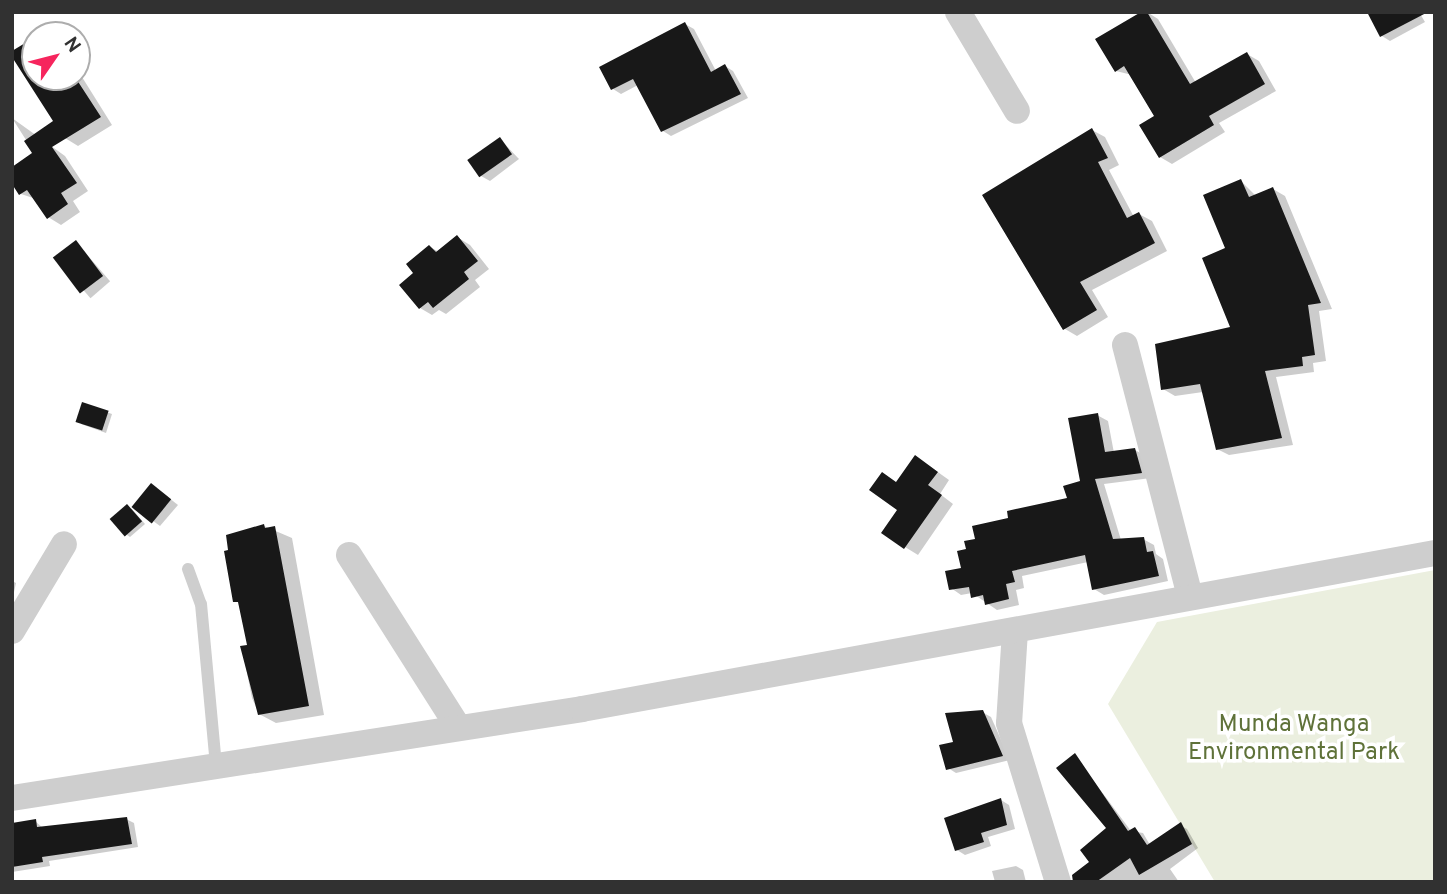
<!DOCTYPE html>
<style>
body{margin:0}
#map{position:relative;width:1447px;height:894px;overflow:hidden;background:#fff;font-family:Overpass,sans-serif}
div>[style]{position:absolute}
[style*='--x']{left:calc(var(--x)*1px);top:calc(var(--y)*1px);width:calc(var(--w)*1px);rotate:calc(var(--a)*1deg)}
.green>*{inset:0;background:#ebefdf}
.shadow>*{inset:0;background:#0003;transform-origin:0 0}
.building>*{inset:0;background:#181818;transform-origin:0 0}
.service>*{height:12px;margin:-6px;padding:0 6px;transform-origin:6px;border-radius:6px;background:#cecece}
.minor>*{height:26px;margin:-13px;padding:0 13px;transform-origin:13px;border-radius:13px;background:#cecece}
span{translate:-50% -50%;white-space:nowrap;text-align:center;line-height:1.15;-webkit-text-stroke:7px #fff;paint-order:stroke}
.park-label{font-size:24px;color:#5f7239}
.frame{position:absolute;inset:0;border:14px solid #313131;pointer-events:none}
.north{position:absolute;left:21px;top:21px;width:70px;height:70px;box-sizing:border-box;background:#fff;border:2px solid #adadad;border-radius:50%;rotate:55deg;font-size:19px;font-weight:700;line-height:28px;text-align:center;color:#313131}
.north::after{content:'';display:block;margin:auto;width:24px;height:32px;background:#f6255d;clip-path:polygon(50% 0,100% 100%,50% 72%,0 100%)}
</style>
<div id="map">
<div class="green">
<i style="clip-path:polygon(1435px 570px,1435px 882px,1215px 882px,1108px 704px,1157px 622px)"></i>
</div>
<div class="shadow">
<i style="clip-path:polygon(1147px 12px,1158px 19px,1196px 83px,1247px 54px,1259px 61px,1276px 91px,1219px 123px,1225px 132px,1172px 164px,1160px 157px,1157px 117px,1132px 75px,1116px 71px)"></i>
<i style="clip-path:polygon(1419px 12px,1425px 22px,1390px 41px,1382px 36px,1370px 15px)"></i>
<i style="clip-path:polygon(685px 24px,694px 29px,716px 71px,725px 66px,733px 71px,748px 98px,671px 136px,663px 131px,638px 85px,621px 94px,613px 89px)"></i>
<i style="clip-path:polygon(35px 39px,35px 77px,77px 77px,77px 69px,112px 125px,78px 146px,65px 138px,12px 53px)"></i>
<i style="clip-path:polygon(12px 118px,65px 156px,88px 191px,73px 201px,80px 212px,61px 225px,48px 217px,36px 199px,21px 194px,35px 154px)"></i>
<i style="clip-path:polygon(1092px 130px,1105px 137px,1119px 165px,1109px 170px,1134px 217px,1139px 214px,1152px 221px,1167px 251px,1092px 290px,1108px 317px,1077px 336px,1065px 329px)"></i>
<i style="clip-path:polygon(500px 139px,519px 159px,490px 181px,481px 176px)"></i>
<i style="clip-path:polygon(1241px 181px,1256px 196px,1273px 189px,1285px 196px,1332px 309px,1319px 311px,1326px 361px,1313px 363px,1314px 372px,1276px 377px,1293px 445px,1229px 455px,1217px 449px,1203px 392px,1175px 396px,1163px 389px,1233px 328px,1227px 249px)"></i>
<i style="clip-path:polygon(457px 237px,470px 245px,489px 269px,475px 280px,480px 287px,446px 314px,439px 310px,432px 315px,420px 308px,415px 273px,430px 247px,439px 252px)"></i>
<i style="left:76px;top:242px;width:52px;height:26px;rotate:49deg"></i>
<i style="clip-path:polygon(83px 404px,112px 414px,106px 433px,81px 424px)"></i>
<i style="clip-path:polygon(1097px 415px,1108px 421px,1114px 453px,1135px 450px,1146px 456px,1151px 478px,1104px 484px,1121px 540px,1143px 539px,1154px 545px,1156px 554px,1163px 559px,1168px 581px,1104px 595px,1094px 589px,1088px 562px,1022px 576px,1024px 588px,1016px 590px,1019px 605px,997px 610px,972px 593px,961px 595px,951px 588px,977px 540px,1010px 519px,1069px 499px,1082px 482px)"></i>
<i style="clip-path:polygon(928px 465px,949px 480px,940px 494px,953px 504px,918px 555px,905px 547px,897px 483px)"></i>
<i style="clip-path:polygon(159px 490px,178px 505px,160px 526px,134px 507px)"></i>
<i style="clip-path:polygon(131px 508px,145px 524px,130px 537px,127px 535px)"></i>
<i style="clip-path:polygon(264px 526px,292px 538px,324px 715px,276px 723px,259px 714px,252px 698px,242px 648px,249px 646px,226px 553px)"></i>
<i style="clip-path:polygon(12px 581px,16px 583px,12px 601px)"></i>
<i style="clip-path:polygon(982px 712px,991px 717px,1010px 760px,956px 773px,948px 768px,955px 743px)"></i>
<i style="clip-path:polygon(1075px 756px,1131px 831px,1143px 833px,1150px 845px,1179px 825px,1187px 829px,1198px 848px,1170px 869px,1179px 882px,1073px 882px,1091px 863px,1108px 828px)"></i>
<i style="clip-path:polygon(1001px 800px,1009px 805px,1015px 829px,988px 837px,991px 846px,965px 855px,957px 850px)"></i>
<i style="clip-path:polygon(126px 819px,134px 823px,138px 847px,49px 861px,50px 866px,12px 872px,12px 824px,35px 821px,43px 828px)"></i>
<i style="clip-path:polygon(1016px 866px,1023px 870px,1026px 882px,995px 882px,992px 871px)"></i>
</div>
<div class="building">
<i style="clip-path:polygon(1141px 12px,1147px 12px,1190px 84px,1247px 52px,1265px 84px,1209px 116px,1214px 125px,1159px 158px,1139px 125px,1154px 116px,1124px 66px,1115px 72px,1095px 39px)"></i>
<i style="clip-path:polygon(1367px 12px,1428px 12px,1380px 37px)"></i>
<i style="clip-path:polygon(685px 22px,711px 72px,725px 64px,741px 94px,661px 132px,633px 79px,611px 90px,599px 67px)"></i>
<i style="clip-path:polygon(35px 37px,35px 77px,75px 77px,101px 117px,52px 147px,77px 183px,61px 193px,68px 204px,47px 219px,27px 190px,19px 195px,12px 184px,12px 167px,32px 153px,24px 141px,53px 121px,12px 57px,12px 51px)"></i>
<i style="clip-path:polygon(1092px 128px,1108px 158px,1098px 162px,1127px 218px,1139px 212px,1155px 243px,1080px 282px,1097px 310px,1063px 330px,982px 195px)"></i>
<i style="left:500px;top:137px;width:21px;height:40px;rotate:55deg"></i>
<i style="clip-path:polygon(1241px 179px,1249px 197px,1273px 187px,1321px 303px,1308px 305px,1315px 355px,1302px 357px,1303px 366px,1265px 371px,1282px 438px,1216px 450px,1200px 384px,1161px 390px,1155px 344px,1230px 327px,1202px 258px,1225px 248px,1203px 195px)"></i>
<i style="clip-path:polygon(457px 235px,478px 261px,464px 272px,469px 279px,433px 308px,428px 302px,419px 309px,399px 285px,413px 273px,406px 264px,429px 245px,436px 252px)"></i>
<i style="left:76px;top:240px;width:45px;height:29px;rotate:53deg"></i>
<i style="left:82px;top:402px;width:28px;height:21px;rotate:18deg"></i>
<i style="clip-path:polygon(1098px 413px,1105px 452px,1135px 448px,1142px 473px,1095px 479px,1113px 539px,1144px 537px,1147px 552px,1153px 551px,1159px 576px,1092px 590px,1085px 555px,1012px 571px,1015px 582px,1006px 584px,1009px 599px,985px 605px,983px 595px,971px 598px,969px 587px,949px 590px,945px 571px,961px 568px,957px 551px,966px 549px,964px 541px,975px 539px,972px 526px,1008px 518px,1007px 511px,1067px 498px,1063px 486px,1080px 481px,1068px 418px)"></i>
<i style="clip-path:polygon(915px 455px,938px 472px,928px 485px,942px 495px,904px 549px,881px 533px,897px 510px,869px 490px,882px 472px,896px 482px)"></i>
<i style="left:151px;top:483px;width:26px;height:31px;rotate:39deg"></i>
<i style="left:127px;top:504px;width:23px;height:23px;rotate:49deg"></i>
<i style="clip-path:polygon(264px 524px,265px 528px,275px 526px,309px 706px,258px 715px,240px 646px,247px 645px,238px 602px,233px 602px,224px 551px,228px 550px,226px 535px)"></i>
<i style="clip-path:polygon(983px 710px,1003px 756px,946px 770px,939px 745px,953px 742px,945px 713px)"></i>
<i style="clip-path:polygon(1075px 753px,1128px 831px,1135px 827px,1147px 845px,1181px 822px,1192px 844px,1139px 875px,1130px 858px,1096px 882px,1073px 882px,1072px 875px,1089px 862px,1080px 850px,1106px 828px,1056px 768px)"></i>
<i style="clip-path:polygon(1001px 798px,1007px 825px,981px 833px,984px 842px,955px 851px,944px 818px)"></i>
<i style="clip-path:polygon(127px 817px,132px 844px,42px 857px,43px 862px,12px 867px,12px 823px,36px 819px,37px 827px)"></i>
</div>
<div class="service">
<i style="--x:188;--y:569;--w:37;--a:70"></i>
<i style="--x:201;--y:604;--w:162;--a:84.7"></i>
</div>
<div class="minor">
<i style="--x:958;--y:12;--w:115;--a:59.2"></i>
<i style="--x:1125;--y:345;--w:260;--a:75.5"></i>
<i style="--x:349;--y:555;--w:204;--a:57.6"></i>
<i style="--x:12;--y:631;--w:101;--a:-59.1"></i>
<i style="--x:1015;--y:631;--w:92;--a:93.7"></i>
<i style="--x:1009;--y:723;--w:166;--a:72.9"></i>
<i style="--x:12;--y:798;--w:577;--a:-8.87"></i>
<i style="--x:582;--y:709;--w:867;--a:-10.36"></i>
</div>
<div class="park-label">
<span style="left:1294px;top:740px">Munda Wanga<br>Environmental Park</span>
</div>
<div class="frame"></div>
<div class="north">N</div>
</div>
